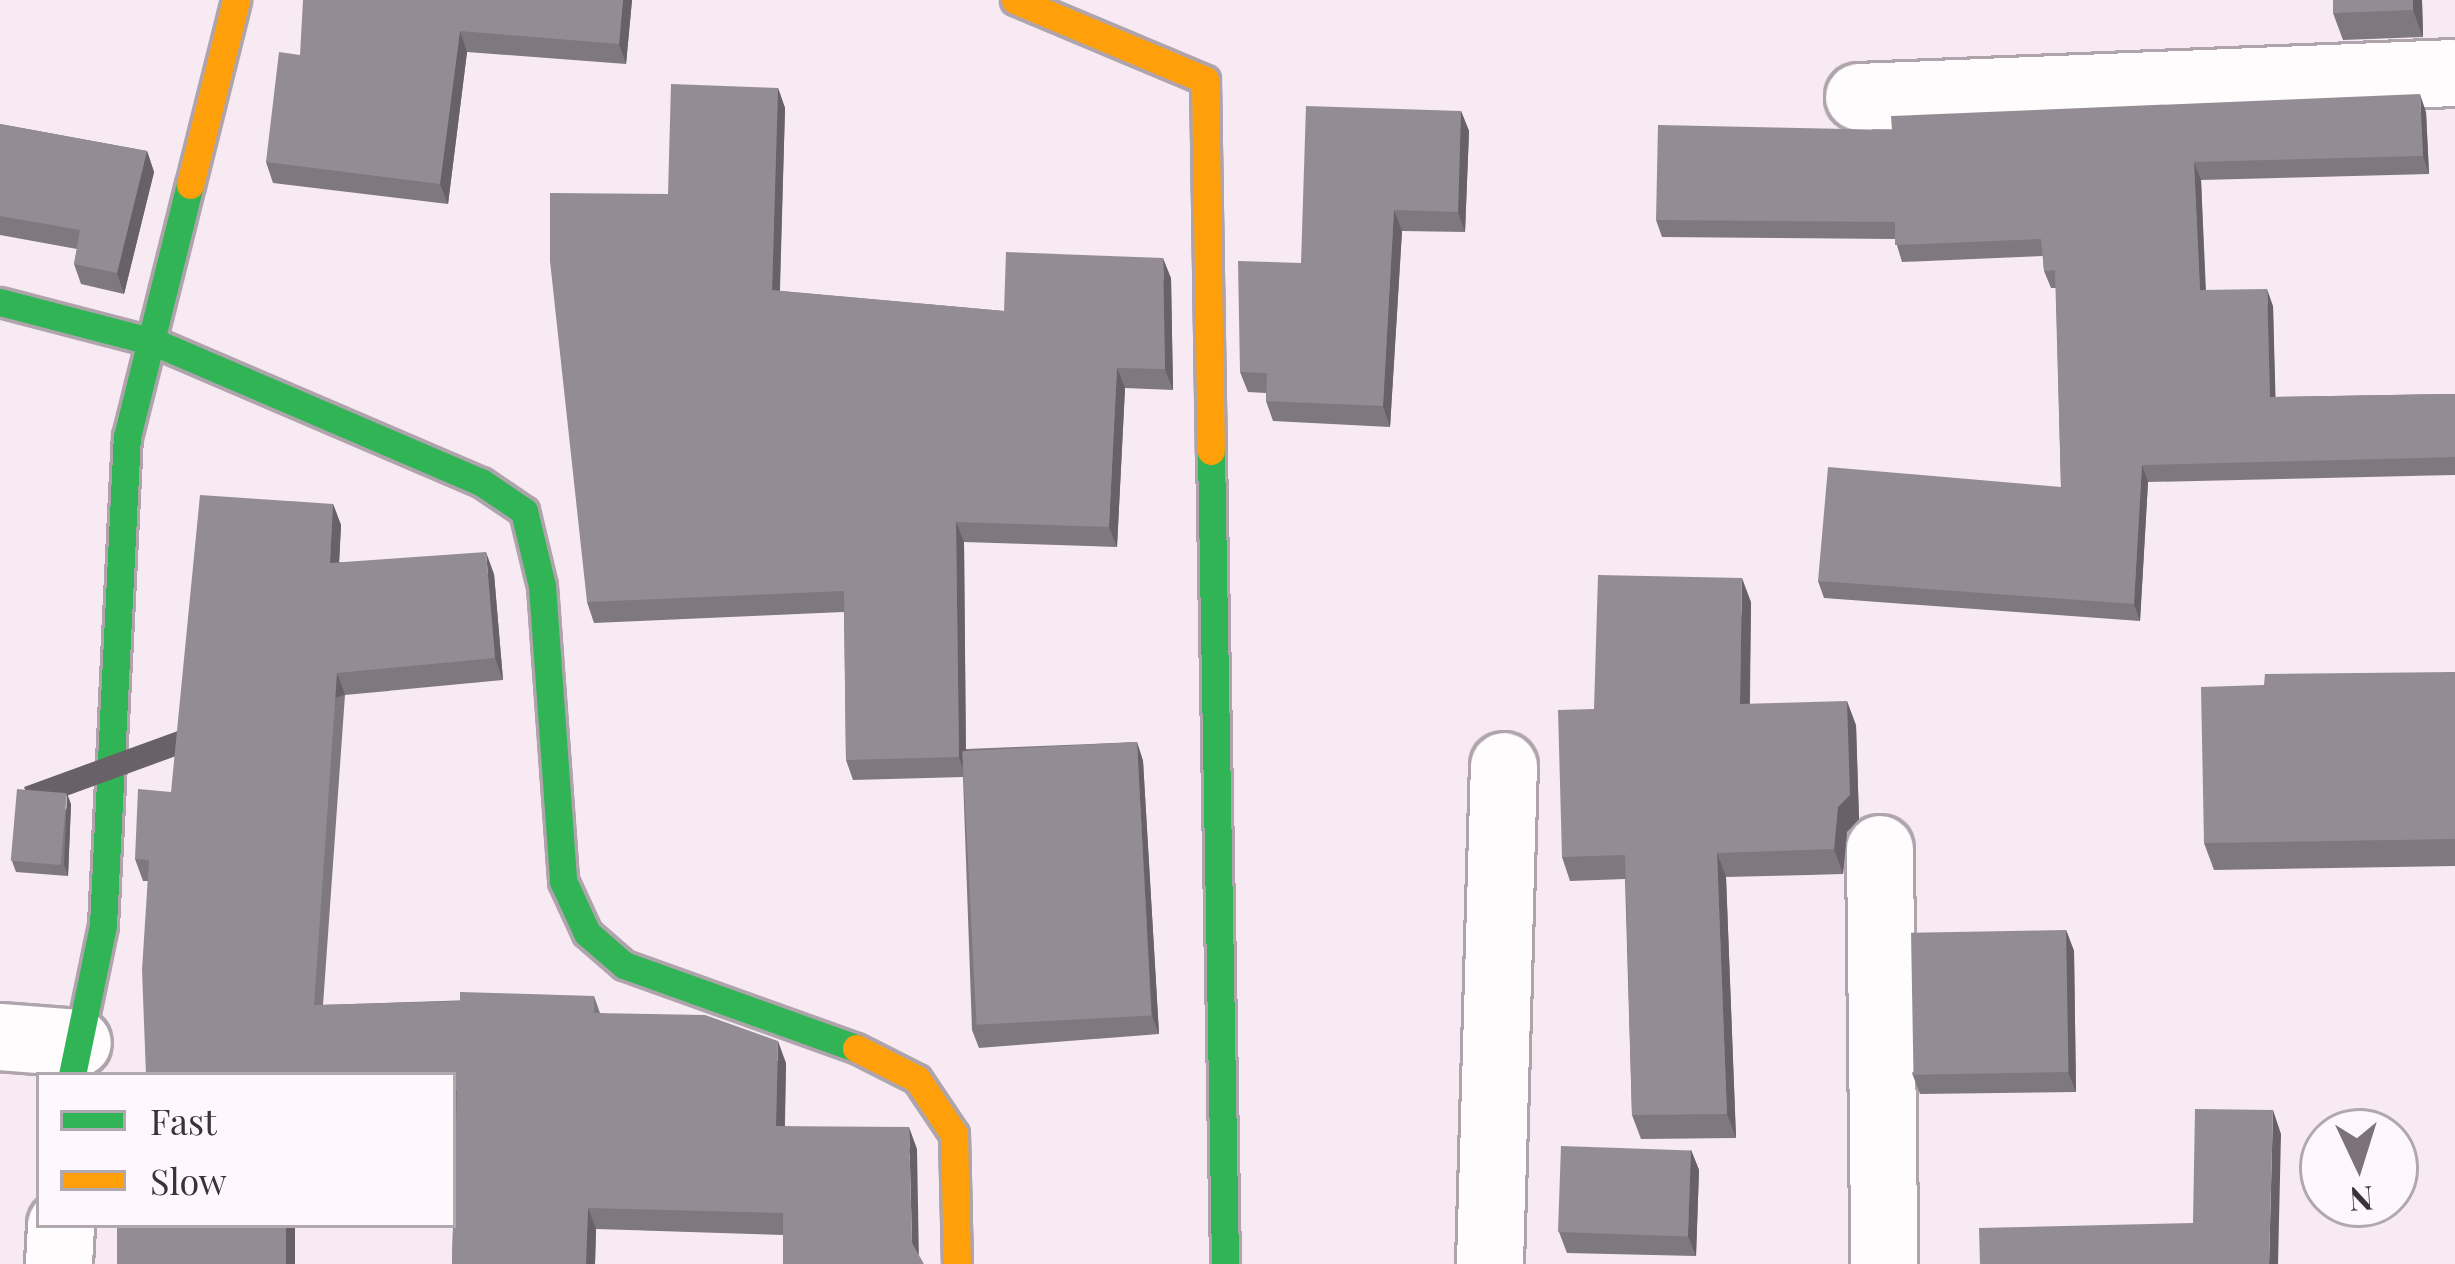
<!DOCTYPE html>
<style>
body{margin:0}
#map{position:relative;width:2455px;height:1264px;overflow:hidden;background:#f7eaf3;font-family:"Playfair Display",serif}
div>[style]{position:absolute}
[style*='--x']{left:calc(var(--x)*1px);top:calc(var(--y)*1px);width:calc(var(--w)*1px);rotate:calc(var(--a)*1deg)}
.roads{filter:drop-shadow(3px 0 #afa4ac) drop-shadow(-3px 0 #afa4ac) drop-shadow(0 3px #afa4ac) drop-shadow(0 -3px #afa4ac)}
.street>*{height:66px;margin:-33px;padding:0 33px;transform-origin:33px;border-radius:33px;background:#fefcfd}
.fast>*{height:27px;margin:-13.5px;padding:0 13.5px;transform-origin:13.5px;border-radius:13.5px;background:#30b455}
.slow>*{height:27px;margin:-13.5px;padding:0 13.5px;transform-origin:13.5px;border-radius:13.5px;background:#ff9f0a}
.wall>*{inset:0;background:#7f787f}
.shaded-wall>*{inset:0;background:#686268;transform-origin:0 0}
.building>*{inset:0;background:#948c94;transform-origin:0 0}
span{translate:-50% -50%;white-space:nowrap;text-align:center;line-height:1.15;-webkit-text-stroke:12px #fef8fc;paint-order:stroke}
.legend{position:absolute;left:36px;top:1072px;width:420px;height:156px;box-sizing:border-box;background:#fef8fc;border:3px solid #b0a8ae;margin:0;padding:15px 21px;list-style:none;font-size:36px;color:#3c3138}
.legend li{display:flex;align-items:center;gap:24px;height:60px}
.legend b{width:60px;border:3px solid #b0a8ae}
.north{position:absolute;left:2299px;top:1108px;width:120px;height:120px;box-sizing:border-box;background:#fef8fc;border:3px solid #b0a8ae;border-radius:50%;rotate:176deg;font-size:33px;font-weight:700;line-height:48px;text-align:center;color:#3c3138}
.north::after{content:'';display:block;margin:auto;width:42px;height:54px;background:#7d7279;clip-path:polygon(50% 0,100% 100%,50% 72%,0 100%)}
</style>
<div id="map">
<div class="roads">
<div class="street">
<i style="--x:1859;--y:97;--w:596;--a:-2.31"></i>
<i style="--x:1880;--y:849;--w:415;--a:89.4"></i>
<i style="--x:0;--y:1037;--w:78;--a:4.4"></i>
<i style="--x:59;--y:1264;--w:39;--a:-87"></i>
<i style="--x:1490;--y:1264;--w:498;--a:-88.4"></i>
</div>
<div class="fast">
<i style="--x:0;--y:302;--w:159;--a:14.6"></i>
<i style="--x:154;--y:342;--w:356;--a:23.2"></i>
<i style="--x:481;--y:482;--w:52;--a:34"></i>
<i style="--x:524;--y:511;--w:77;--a:76.5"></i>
<i style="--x:542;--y:586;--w:296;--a:85.9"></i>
<i style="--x:563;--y:881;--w:57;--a:65.2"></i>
<i style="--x:587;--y:933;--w:49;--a:40.9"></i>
<i style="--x:624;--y:965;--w:246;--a:19.7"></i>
<i style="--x:1211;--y:451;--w:813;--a:89.01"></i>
<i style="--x:72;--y:1075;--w:153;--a:-78.3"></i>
<i style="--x:103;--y:925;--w:489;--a:-87.2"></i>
<i style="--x:127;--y:437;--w:260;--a:-76"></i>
</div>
<div class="slow">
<i style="--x:1015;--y:0;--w:206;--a:22.8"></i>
<i style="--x:1205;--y:80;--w:371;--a:89.1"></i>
<i style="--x:190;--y:185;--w:191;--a:-76"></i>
<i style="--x:856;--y:1048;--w:68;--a:26.9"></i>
<i style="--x:917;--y:1079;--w:66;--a:56.1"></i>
<i style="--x:954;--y:1134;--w:130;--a:88.7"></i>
</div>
</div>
<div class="wall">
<i style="clip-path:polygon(632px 0,626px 64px,467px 52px,448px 204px,273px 183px,266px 162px,300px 55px)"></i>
<i style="clip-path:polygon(2422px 0,2423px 37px,2343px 40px,2333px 13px)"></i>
<i style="clip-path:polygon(778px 88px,785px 108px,780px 291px,1004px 311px,1171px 278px,1173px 390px,1125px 388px,1117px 547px,964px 542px,966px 749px,1137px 742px,1143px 761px,1159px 1034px,979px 1048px,972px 1030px,963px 777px,853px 780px,846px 760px,844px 612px,594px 623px,587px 602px)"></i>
<i style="clip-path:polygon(1461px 111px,1469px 131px,1465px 232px,1402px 231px,1390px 427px,1273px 421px,1266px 401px,1266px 393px,1248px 392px,1240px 372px,1301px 263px)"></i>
<i style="clip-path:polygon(2426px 112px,2429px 174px,2201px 180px,2206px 290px,2273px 306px,2275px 397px,2455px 394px,2455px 475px,2148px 482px,2140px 621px,1824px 598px,1818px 581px,2061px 487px,2056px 288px,2051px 288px,2044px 271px,2043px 256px,1902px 262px,1895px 239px,1662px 237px,1656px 220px,1892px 130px)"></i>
<i style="clip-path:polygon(0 124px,147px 151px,154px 172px,124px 294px,81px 284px,74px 264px,77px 249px,0 235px)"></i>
<i style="clip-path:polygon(333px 504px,341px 525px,339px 562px,494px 574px,503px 680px,345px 695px,323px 1005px,594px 996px,600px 1013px,786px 1063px,785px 1126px,917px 1149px,783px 1235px,596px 1229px,595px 1264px,452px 1264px,456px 1112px,453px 1112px,453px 1075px,146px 1075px,148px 881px,143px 881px,135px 859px)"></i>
<i style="clip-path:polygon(1751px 602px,1750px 704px,1856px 725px,1859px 819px,1847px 832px,1843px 874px,1726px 877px,1736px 1138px,1641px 1139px,1632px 1115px,1625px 879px,1570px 881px,1562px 857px)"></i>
<i style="clip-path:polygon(2455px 672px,2455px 866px,2214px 870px,2204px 843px,2264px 685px)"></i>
<i style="clip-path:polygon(71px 804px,68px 876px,16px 872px,12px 861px)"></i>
<i style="clip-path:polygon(2066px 930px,2074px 951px,2076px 1092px,1920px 1094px,1912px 1073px)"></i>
<i style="clip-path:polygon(1691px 1150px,1699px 1170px,1696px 1256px,1567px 1253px,1559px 1232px)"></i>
</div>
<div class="shaded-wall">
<i style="clip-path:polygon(623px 0,632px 0,626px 64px,619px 44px)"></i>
<i style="clip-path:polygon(2413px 0,2422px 0,2423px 37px,2413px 10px)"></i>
<i style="clip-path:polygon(460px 31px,467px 52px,448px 204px,440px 184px)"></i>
<i style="clip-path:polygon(778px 88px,785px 108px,779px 310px,772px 290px)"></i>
<i style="clip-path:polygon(2420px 94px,2426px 112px,2429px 174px,2423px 156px)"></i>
<i style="clip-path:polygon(1461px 111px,1469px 131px,1465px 232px,1458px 212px)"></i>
<i style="clip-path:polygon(147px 151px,154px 172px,124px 294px,117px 273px)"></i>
<i style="clip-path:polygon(2194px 162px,2201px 180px,2206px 307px,2200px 290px)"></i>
<i style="clip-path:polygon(1394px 210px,1402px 231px,1390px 427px,1383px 406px)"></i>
<i style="clip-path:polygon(1163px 258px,1171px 278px,1173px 390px,1165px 369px)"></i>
<i style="clip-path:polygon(2267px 289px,2273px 306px,2276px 415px,2270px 397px)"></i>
<i style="clip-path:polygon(1117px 368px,1125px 388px,1117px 547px,1109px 527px)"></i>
<i style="clip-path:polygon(2142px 465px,2148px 482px,2140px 621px,2134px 604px)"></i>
<i style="clip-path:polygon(333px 504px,341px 525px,338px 585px,330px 563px)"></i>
<i style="clip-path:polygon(956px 522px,964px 542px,966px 777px,959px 757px)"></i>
<i style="clip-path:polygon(486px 552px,494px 574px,503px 680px,495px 658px)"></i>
<i style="clip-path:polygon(1742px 578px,1751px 602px,1749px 728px,1740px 704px)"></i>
<i style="left:337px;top:673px;width:23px;height:333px;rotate:70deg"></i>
<i style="clip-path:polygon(1847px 701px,1856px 725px,1859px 819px,1847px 832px,1843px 874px,1834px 849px)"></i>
<i style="clip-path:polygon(1137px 742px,1143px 761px,1159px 1034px,1152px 1016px)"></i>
<i style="clip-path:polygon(67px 793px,71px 804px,68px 876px,64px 864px)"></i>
<i style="clip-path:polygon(1717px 853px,1726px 877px,1736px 1138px,1727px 1114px)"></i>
<i style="clip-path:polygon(2066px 930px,2074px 951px,2076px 1092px,2068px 1072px)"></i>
<i style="clip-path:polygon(778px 1041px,786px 1063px,784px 1148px,776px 1126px)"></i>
<i style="clip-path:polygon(2273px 1110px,2281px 1134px,2278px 1264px,2269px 1264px)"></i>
<i style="clip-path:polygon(909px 1127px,917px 1149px,919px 1264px,912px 1243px)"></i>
<i style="clip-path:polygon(1691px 1150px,1699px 1170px,1696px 1256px,1688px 1236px)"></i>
<i style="clip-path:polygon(588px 1208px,596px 1229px,595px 1264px,586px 1264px)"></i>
<i style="left:286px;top:1225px;width:9px;height:39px"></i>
</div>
<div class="building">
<i style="clip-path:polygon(303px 0,623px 0,619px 44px,460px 31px,440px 184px,266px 162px,279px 52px,300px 55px)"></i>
<i style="clip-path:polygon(2333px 0,2413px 0,2413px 10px,2333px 13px)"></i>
<i style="clip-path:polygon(671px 84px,778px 88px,772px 290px,1004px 311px,1006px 252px,1163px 258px,1165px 369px,1117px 368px,1109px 527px,956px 522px,959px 757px,846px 760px,844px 591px,587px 602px,550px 261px,550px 193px,668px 194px)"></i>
<i style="clip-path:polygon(2420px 94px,2423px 156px,2194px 162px,2200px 290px,2267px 289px,2270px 397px,2455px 394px,2455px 457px,2142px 465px,2134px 604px,1818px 581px,1828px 467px,2061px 487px,2055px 270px,2044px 271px,2041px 239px,1895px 245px,1895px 222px,1656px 220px,1658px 125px,1892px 130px,1891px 116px)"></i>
<i style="clip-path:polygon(1306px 106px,1461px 111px,1458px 212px,1394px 210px,1383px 406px,1266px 401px,1267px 373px,1240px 372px,1238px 261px,1301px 263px)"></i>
<i style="clip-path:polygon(0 124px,147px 151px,117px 273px,74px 264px,80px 230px,0 216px)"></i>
<i style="clip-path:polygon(200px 495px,333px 504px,330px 563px,486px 552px,495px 658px,337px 673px,314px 1005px,460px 1001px,460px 992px,594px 996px,594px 1013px,705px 1015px,778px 1041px,776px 1126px,909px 1127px,912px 1243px,924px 1264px,783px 1264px,783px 1213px,588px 1208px,586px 1264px,452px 1264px,457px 1090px,453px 1090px,453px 1075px,146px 1075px,142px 970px,149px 860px,135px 859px,138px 789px,171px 792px)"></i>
<i style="clip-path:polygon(1598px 575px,1742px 578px,1740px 704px,1847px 701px,1850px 795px,1838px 807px,1834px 849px,1717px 853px,1727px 1114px,1632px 1115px,1625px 855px,1562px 857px,1558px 710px,1594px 709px)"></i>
<i style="clip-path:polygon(2455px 672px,2455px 839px,2204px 843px,2201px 687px,2264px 685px,2265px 674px)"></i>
<i style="left:1137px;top:742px;width:274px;height:175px;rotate:87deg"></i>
<i style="left:17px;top:789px;width:50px;height:72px;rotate:5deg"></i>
<i style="left:2066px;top:930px;width:142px;height:155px;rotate:89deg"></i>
<i style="clip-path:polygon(2195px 1109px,2273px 1110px,2269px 1264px,1980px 1264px,1979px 1228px,2193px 1223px)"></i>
<i style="left:1561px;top:1146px;width:130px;height:86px;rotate:2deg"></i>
<i style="left:117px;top:1225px;width:169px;height:39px"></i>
</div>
<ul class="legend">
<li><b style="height:15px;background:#30b455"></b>Fast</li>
<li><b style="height:15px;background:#ff9f0a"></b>Slow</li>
</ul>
<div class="north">N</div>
</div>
